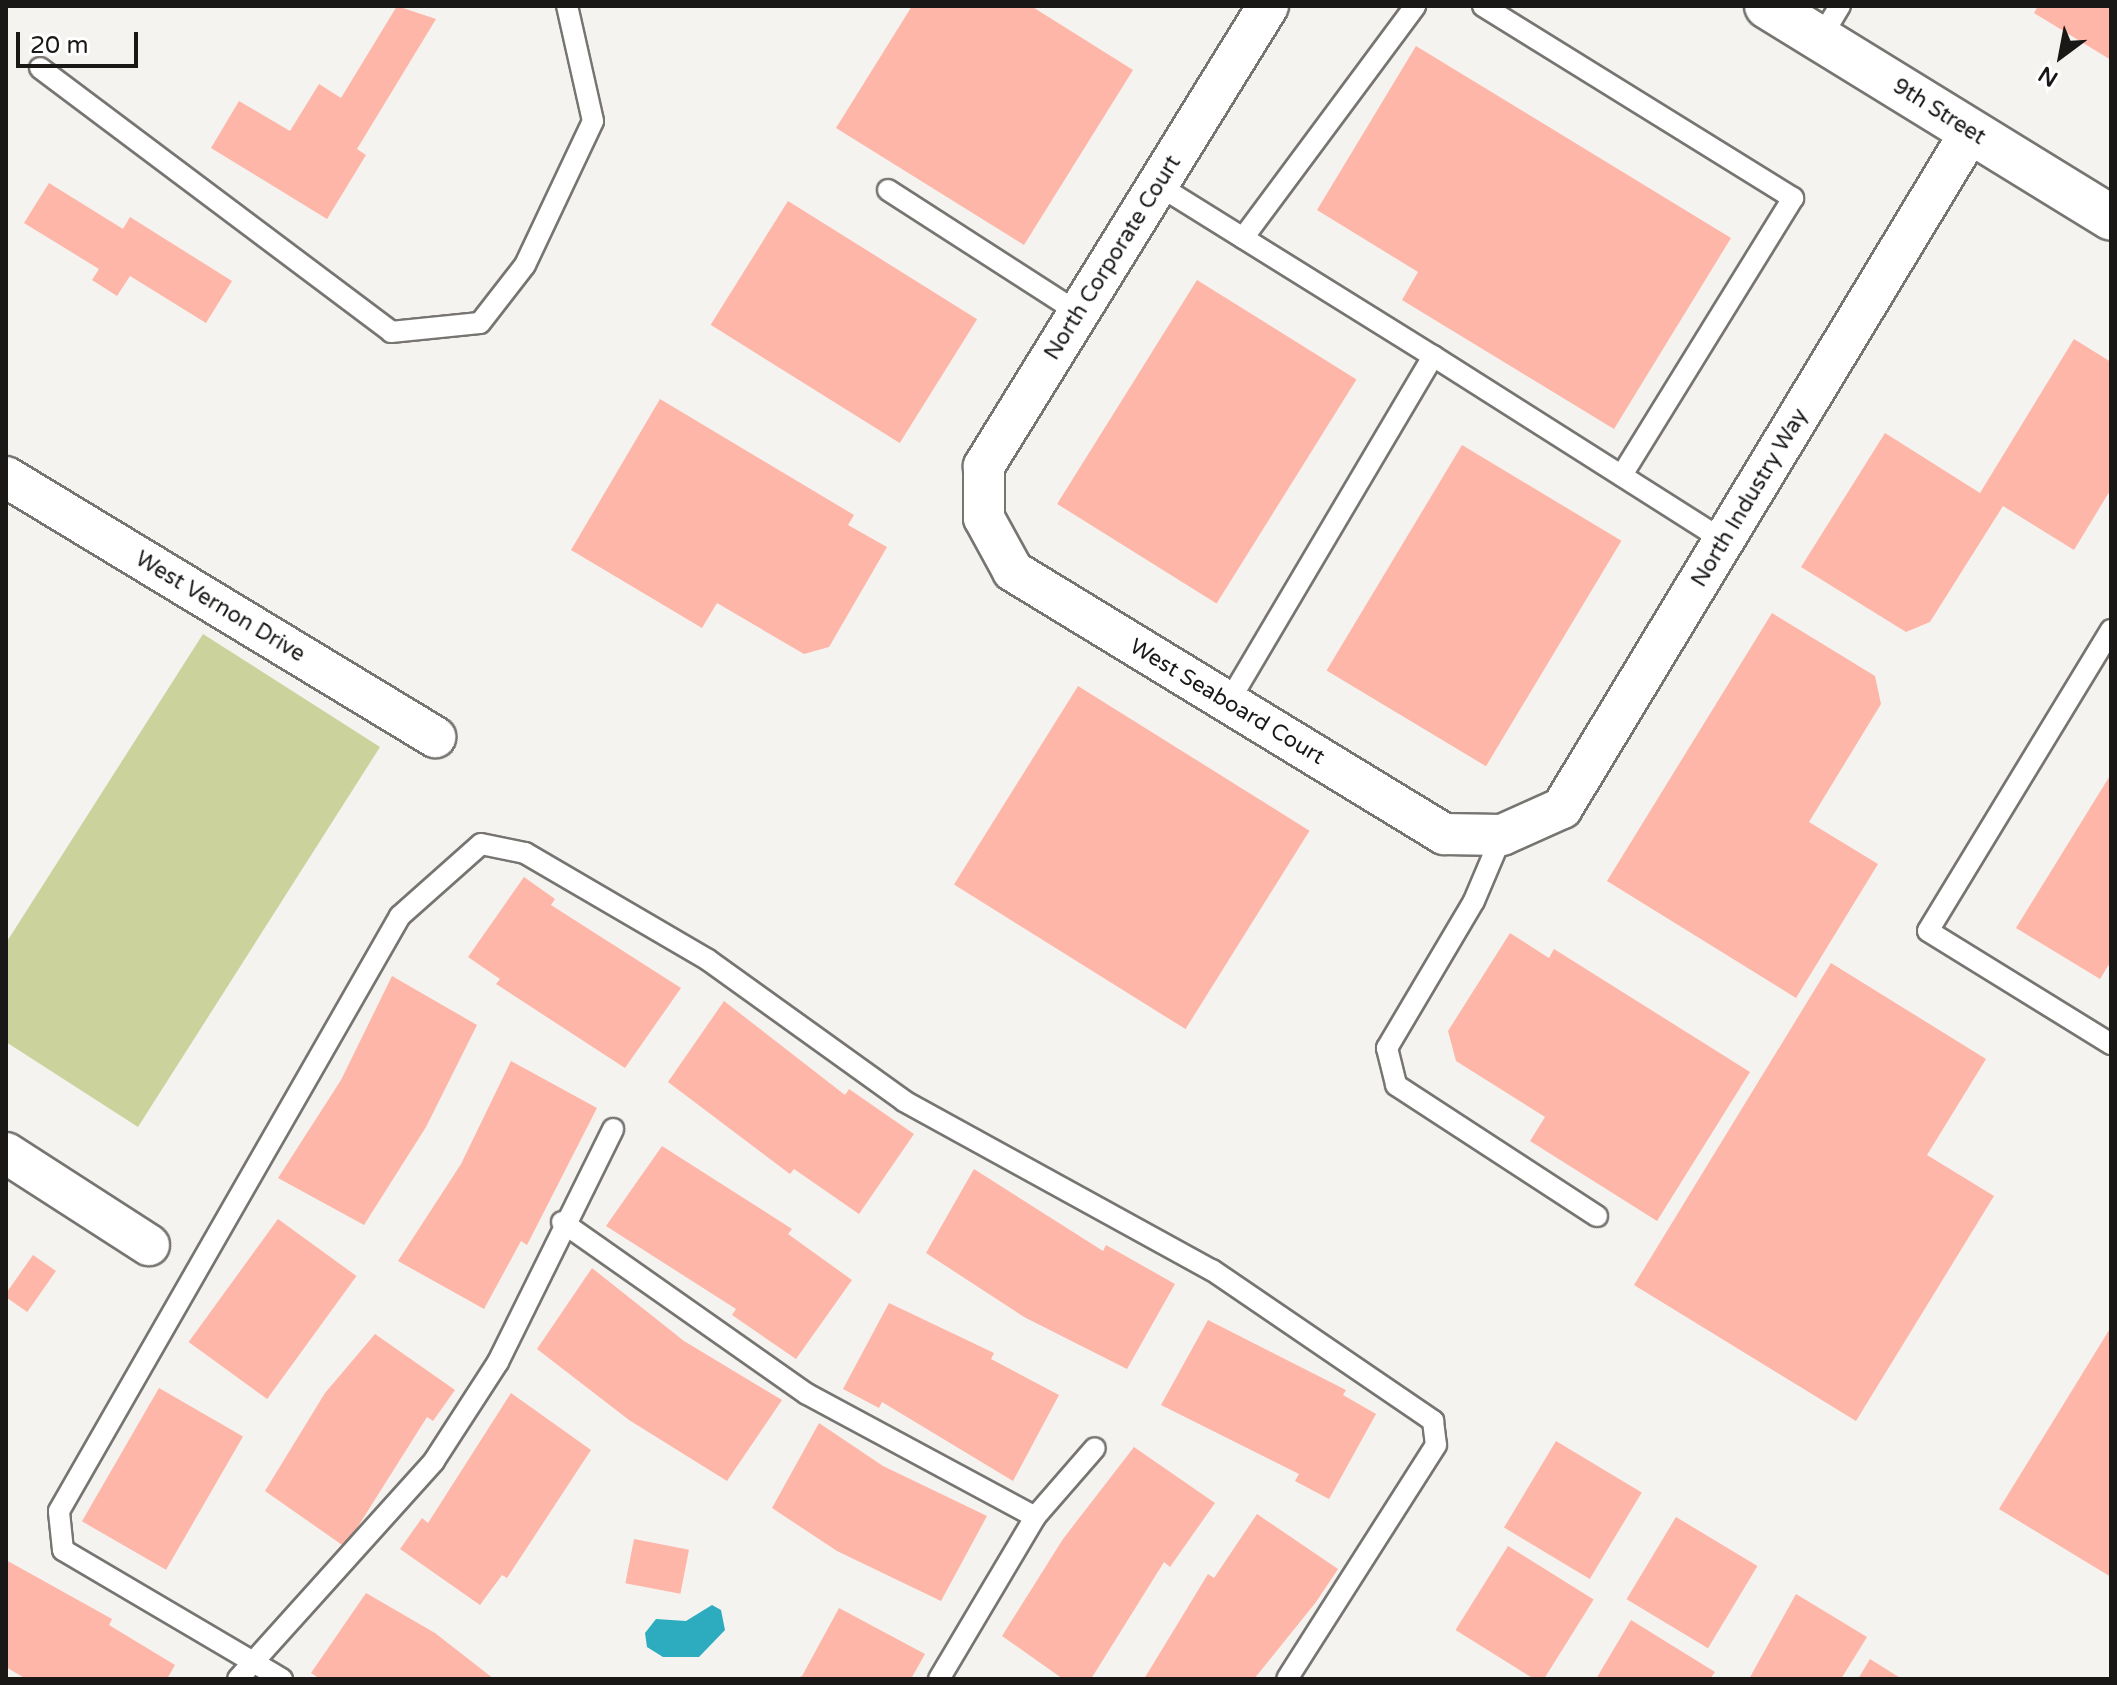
<!DOCTYPE html>
<style>
body{margin:0}
#map{position:relative;width:2117px;height:1685px;overflow:hidden;background:#f5f3f0;font-family:"Varela Round",sans-serif}
div>[style]{position:absolute}
[style*='--x']{left:calc(var(--x)*1px);top:calc(var(--y)*1px);width:calc(var(--w)*1px);rotate:calc(var(--a)*1deg)}
.green>*{inset:0;background:#ccd29c}
.water>*{inset:0;background:#2dabbf}
.building>*{inset:0;background:#feb6a8;transform-origin:0 0}
.roads{filter:drop-shadow(2px 0 #777572) drop-shadow(-2px 0 #777572) drop-shadow(0 2px #777572) drop-shadow(0 -2px #777572)}
.lane>*{height:20px;margin:-10px;padding:0 10px;transform-origin:10px;border-radius:10px;background:#fff}
.street>*{height:40px;margin:-20px;padding:0 20px;transform-origin:20px;border-radius:20px;background:#fff}
.secondary>*{height:44px;margin:-22px;padding:0 22px;transform-origin:22px;border-radius:22px;background:#fff}
span{translate:-50% -50%;white-space:nowrap;text-align:center;line-height:1.15;-webkit-text-stroke:6px #fff;paint-order:stroke}
.street-label{font-size:22px;color:#191817}
.frame{position:absolute;inset:0;border:8px solid #191817;pointer-events:none}
.north{position:absolute;left:2021px;top:16px;width:80px;height:80px;-webkit-text-stroke:6px #fff;paint-order:stroke;rotate:212deg;font-size:22px;font-weight:700;line-height:32px;text-align:center;color:#191817}
.north::after{content:'';display:block;margin:auto;width:28px;height:36px;background:#191817;clip-path:polygon(50% 0,100% 100%,50% 72%,0 100%)}
.scale{position:absolute;left:16px;top:32px;width:122px;height:36px;box-sizing:border-box;border:4px solid #191817;border-top:0;padding-left:10px;font-size:24px;line-height:28px;white-space:nowrap;color:#191817;-webkit-text-stroke:6px #fff;paint-order:stroke}
</style>
<div id="map">
<div class="green">
<i style="clip-path:polygon(203px 634px,380px 747px,138px 1127px,6px 1042px,6px 943px)"></i>
</div>
<div class="water">
<i style="clip-path:polygon(712px 1605px,721px 1610px,725px 1630px,699px 1657px,663px 1657px,647px 1647px,645px 1633px,656px 1619px,686px 1621px)"></i>
</div>
<div class="building">
<i style="clip-path:polygon(397px 6px,436px 19px,357px 149px,366px 155px,327px 219px,211px 148px,239px 101px,290px 131px,319px 84px,341px 98px)"></i>
<i style="clip-path:polygon(912px 6px,1031px 6px,1133px 70px,1024px 245px,836px 128px)"></i>
<i style="clip-path:polygon(2038px 6px,2111px 6px,2111px 60px,2034px 13px)"></i>
<i style="clip-path:polygon(1416px 46px,1731px 238px,1614px 429px,1402px 300px,1418px 272px,1317px 210px)"></i>
<i style="clip-path:polygon(49px 183px,123px 229px,130px 217px,232px 281px,206px 323px,130px 276px,117px 296px,92px 280px,99px 269px,24px 223px)"></i>
<i style="left:788px;top:201px;width:223px;height:146px;rotate:32deg"></i>
<i style="left:1197px;top:280px;width:188px;height:264px;rotate:32deg"></i>
<i style="clip-path:polygon(2074px 339px,2111px 362px,2111px 489px,2074px 550px,2003px 506px,1930px 622px,1906px 632px,1801px 567px,1885px 433px,1980px 493px)"></i>
<i style="clip-path:polygon(660px 399px,854px 515px,848px 525px,887px 547px,829px 647px,804px 654px,717px 603px,702px 628px,571px 550px)"></i>
<i style="left:1462px;top:445px;width:186px;height:263px;rotate:31deg"></i>
<i style="clip-path:polygon(1772px 613px,1875px 676px,1881px 704px,1809px 822px,1878px 864px,1796px 998px,1607px 881px)"></i>
<i style="left:1078px;top:686px;width:273px;height:234px;rotate:32deg"></i>
<i style="clip-path:polygon(2111px 774px,2111px 961px,2100px 979px,2016px 928px)"></i>
<i style="clip-path:polygon(524px 877px,555px 899px,551px 905px,681px 988px,625px 1068px,496px 984px,500px 979px,468px 957px)"></i>
<i style="clip-path:polygon(1510px 933px,1549px 958px,1554px 949px,1750px 1072px,1657px 1221px,1530px 1141px,1545px 1117px,1456px 1061px,1448px 1031px)"></i>
<i style="clip-path:polygon(1831px 963px,1986px 1059px,1927px 1155px,1994px 1196px,1856px 1421px,1634px 1285px)"></i>
<i style="clip-path:polygon(392px 976px,477px 1025px,426px 1127px,364px 1225px,278px 1178px,341px 1080px)"></i>
<i style="clip-path:polygon(724px 1001px,845px 1095px,849px 1089px,914px 1134px,859px 1214px,794px 1169px,790px 1174px,668px 1082px)"></i>
<i style="clip-path:polygon(511px 1061px,597px 1108px,527px 1245px,521px 1241px,484px 1309px,398px 1261px,461px 1164px)"></i>
<i style="clip-path:polygon(662px 1146px,792px 1229px,788px 1234px,852px 1280px,796px 1359px,732px 1315px,736px 1309px,606px 1226px)"></i>
<i style="clip-path:polygon(974px 1169px,1103px 1251px,1106px 1245px,1175px 1284px,1127px 1369px,1024px 1317px,926px 1253px)"></i>
<i style="left:278px;top:1219px;width:97px;height:152px;rotate:36deg"></i>
<i style="left:33px;top:1255px;width:28px;height:50px;rotate:35deg"></i>
<i style="clip-path:polygon(592px 1268px,684px 1341px,782px 1400px,727px 1481px,629px 1420px,537px 1349px)"></i>
<i style="clip-path:polygon(889px 1303px,994px 1353px,991px 1359px,1059px 1395px,1013px 1481px,882px 1402px,879px 1408px,843px 1389px)"></i>
<i style="clip-path:polygon(1208px 1320px,1346px 1390px,1343px 1395px,1376px 1414px,1329px 1499px,1295px 1481px,1299px 1474px,1161px 1405px)"></i>
<i style="clip-path:polygon(2111px 1327px,2111px 1577px,1999px 1509px)"></i>
<i style="clip-path:polygon(375px 1334px,455px 1390px,433px 1421px,427px 1417px,345px 1547px,265px 1491px,325px 1393px)"></i>
<i style="left:159px;top:1388px;width:97px;height:154px;rotate:30deg"></i>
<i style="clip-path:polygon(511px 1393px,591px 1450px,507px 1578px,502px 1575px,480px 1605px,400px 1549px,422px 1518px,428px 1523px)"></i>
<i style="clip-path:polygon(819px 1423px,883px 1466px,987px 1516px,941px 1601px,837px 1551px,772px 1508px)"></i>
<i style="left:1556px;top:1441px;width:100px;height:101px;rotate:31deg"></i>
<i style="clip-path:polygon(1134px 1447px,1215px 1503px,1170px 1567px,1164px 1562px,1091px 1679px,1063px 1679px,1002px 1636px,1063px 1539px)"></i>
<i style="clip-path:polygon(1257px 1514px,1338px 1569px,1316px 1602px,1254px 1679px,1144px 1679px,1208px 1574px,1214px 1578px)"></i>
<i style="left:1676px;top:1517px;width:95px;height:96px;rotate:31deg"></i>
<i style="left:634px;top:1539px;width:56px;height:45px;rotate:11deg"></i>
<i style="left:1508px;top:1546px;width:101px;height:99px;rotate:32deg"></i>
<i style="clip-path:polygon(6px 1560px,112px 1619px,109px 1625px,175px 1665px,167px 1679px,26px 1679px,6px 1667px)"></i>
<i style="clip-path:polygon(366px 1593px,435px 1633px,494px 1679px,320px 1679px,311px 1673px)"></i>
<i style="clip-path:polygon(1796px 1594px,1867px 1637px,1841px 1679px,1749px 1679px)"></i>
<i style="clip-path:polygon(839px 1608px,925px 1654px,911px 1679px,794px 1679px,802px 1676px)"></i>
<i style="clip-path:polygon(1631px 1620px,1715px 1672px,1710px 1679px,1596px 1679px)"></i>
<i style="clip-path:polygon(1870px 1659px,1902px 1679px,1858px 1679px)"></i>
</div>
<div class="roads">
<div class="lane">
<i style="--x:1483;--y:6;--w:365;--a:31.8"></i>
<i style="--x:1793;--y:198;--w:326;--a:121.7"></i>
<i style="--x:1820;--y:39;--w:39;--a:-59"></i>
<i style="--x:40;--y:68;--w:439;--a:36.9"></i>
<i style="--x:391;--y:332;--w:89;--a:-5.8"></i>
<i style="--x:480;--y:323;--w:73;--a:-52.2"></i>
<i style="--x:525;--y:265;--w:159;--a:-64.7"></i>
<i style="--x:593;--y:121;--w:118;--a:-102.7"></i>
<i style="--x:1158;--y:185;--w:324;--a:31.9"></i>
<i style="--x:888;--y:190;--w:227;--a:32.8"></i>
<i style="--x:1243;--y:238;--w:289;--a:-53.4"></i>
<i style="--x:2111;--y:630;--w:352;--a:121.3"></i>
<i style="--x:1928;--y:931;--w:215;--a:31.7"></i>
<i style="--x:1228;--y:703;--w:403;--a:-59.4"></i>
<i style="--x:1433;--y:356;--w:345;--a:32.4"></i>
<i style="--x:1502;--y:835;--w:72;--a:113"></i>
<i style="--x:1474;--y:901;--w:171;--a:120.6"></i>
<i style="--x:1387;--y:1048;--w:38;--a:76"></i>
<i style="--x:1396;--y:1085;--w:240;--a:33.1"></i>
<i style="--x:562;--y:1222;--w:299;--a:35.1"></i>
<i style="--x:807;--y:1394;--w:259;--a:28.3"></i>
<i style="--x:238;--y:1679;--w:293;--a:-48"></i>
<i style="--x:434;--y:1461;--w:118;--a:-57.1"></i>
<i style="--x:498;--y:1362;--w:260;--a:-63.7"></i>
<i style="--x:282;--y:1679;--w:254;--a:-149.5"></i>
<i style="--x:63;--y:1550;--w:39;--a:-96"></i>
<i style="--x:59;--y:1511;--w:686;--a:-60.18"></i>
<i style="--x:400;--y:916;--w:108;--a:-41.6"></i>
<i style="--x:481;--y:844;--w:45;--a:11.6"></i>
<i style="--x:525;--y:853;--w:212;--a:30.3"></i>
<i style="--x:708;--y:960;--w:241;--a:35.7"></i>
<i style="--x:904;--y:1101;--w:351;--a:28.8"></i>
<i style="--x:1212;--y:1270;--w:268;--a:34.3"></i>
<i style="--x:1433;--y:1421;--w:24;--a:83"></i>
<i style="--x:1436;--y:1445;--w:277;--a:122.5"></i>
<i style="--x:939;--y:1679;--w:188;--a:-59.3"></i>
<i style="--x:1035;--y:1517;--w:91;--a:-49"></i>
</div>
<div class="street">
<i style="--x:1268;--y:6;--w:541;--a:121.69"></i>
<i style="--x:984;--y:466;--w:52;--a:90"></i>
<i style="--x:984;--y:518;--w:60;--a:61.3"></i>
<i style="--x:1013;--y:571;--w:505;--a:31.39"></i>
<i style="--x:1444;--y:834;--w:58;--a:1"></i>
<i style="--x:1502;--y:835;--w:66;--a:-24.2"></i>
<i style="--x:1562;--y:808;--w:791;--a:-58.86"></i>
<i style="--x:6;--y:477;--w:502;--a:31.22"></i>
<i style="--x:6;--y:1153;--w:170;--a:32.8"></i>
</div>
<div class="secondary">
<i style="--x:1767;--y:6;--w:404;--a:31.6"></i>
</div>
</div>
<div class="street-label">
<span style="left:1939px;top:112px;rotate:32deg">9th Street</span>
<span style="left:1113px;top:258px;rotate:-58deg">North Corporate Court</span>
<span style="left:1750px;top:498px;rotate:-59deg">North Industry Way</span>
<span style="left:220px;top:607px;rotate:31deg">West Vernon Drive</span>
<span style="left:1227px;top:702px;rotate:31deg">West Seaboard Court</span>
</div>
<div class="frame"></div>
<div class="north">N</div>
<div class="scale">20 m</div>
</div>
